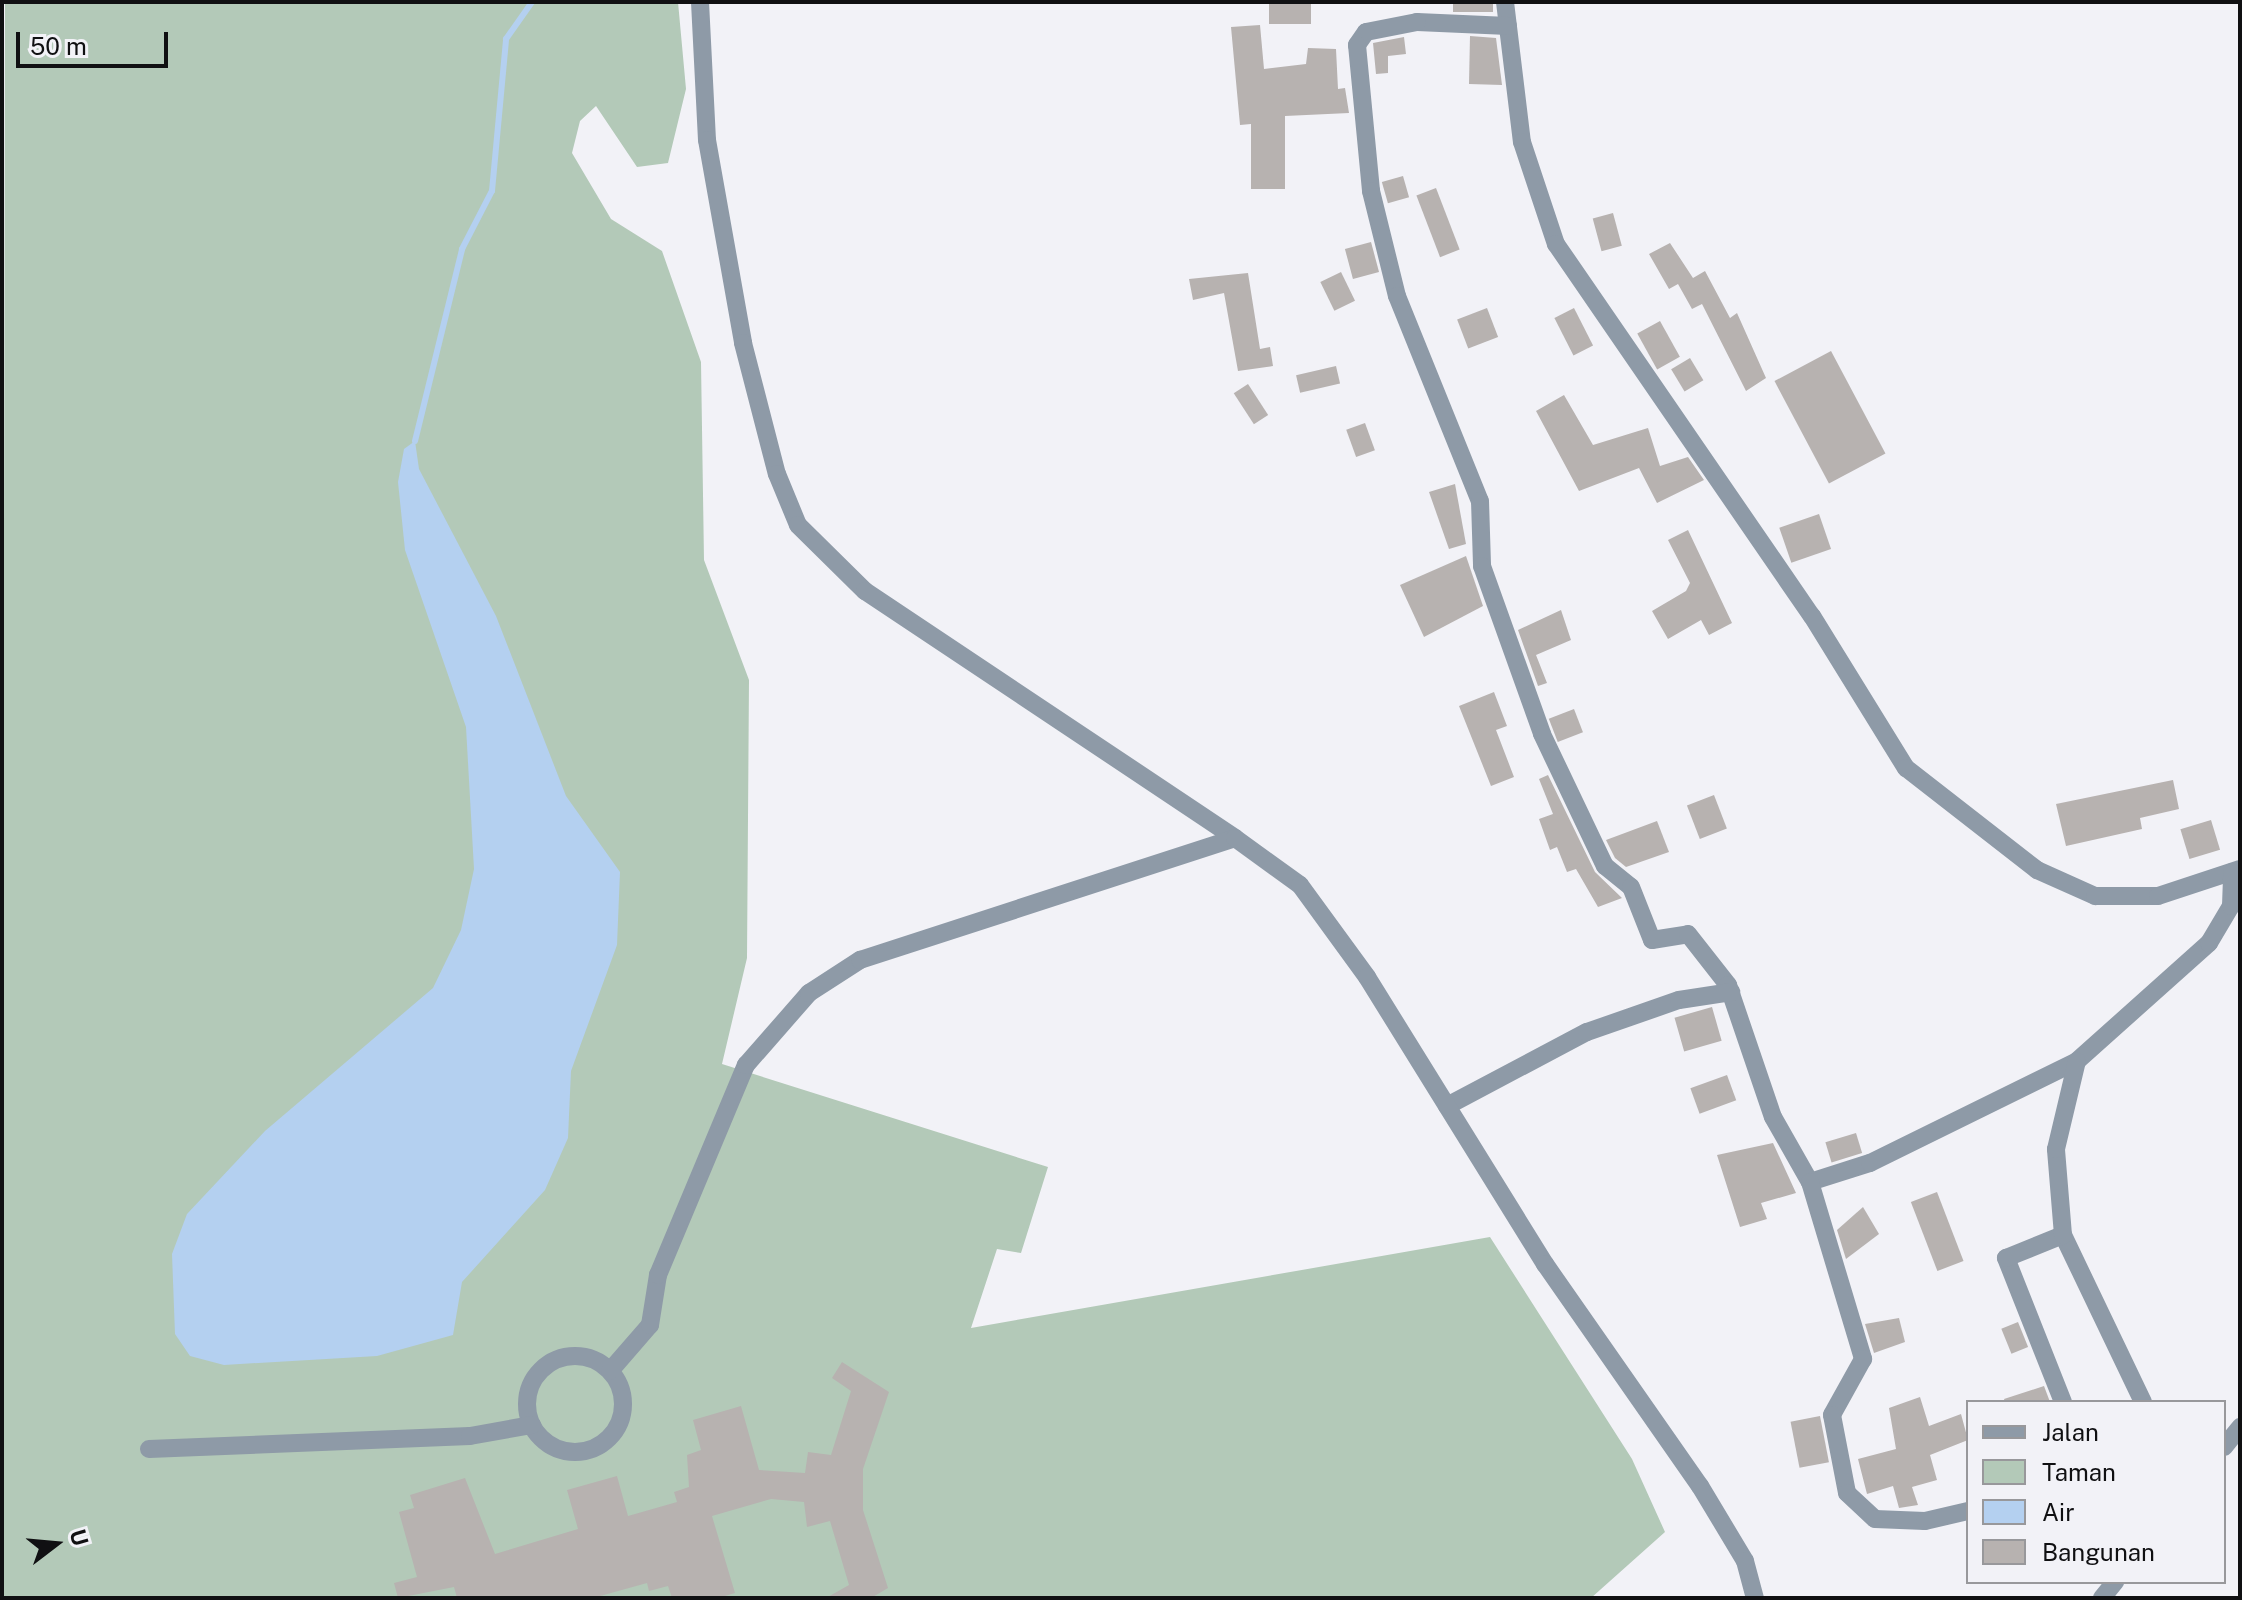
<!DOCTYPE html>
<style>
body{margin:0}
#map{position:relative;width:2242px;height:1600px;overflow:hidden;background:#f2f2f7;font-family:"Public Sans",sans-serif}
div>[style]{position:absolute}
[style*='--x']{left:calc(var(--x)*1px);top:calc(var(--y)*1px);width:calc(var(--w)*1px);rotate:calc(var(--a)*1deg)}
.green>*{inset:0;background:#b3c9b8}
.water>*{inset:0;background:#b4d0f0}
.stream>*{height:6px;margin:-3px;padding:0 3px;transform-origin:3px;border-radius:3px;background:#b4d0f0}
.building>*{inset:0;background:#b7b2b0;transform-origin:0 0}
.street>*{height:18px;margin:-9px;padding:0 9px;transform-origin:9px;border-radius:9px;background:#8e9aa7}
.street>.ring{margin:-9px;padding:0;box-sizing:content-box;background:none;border:18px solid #8e9aa7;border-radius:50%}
span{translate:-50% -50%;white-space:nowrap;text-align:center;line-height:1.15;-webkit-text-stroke:6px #f2f2f7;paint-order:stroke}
.frame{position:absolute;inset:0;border:4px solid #101012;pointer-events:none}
.legend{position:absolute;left:1966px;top:1400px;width:260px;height:184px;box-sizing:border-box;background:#f2f2f7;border:2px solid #98989b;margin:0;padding:10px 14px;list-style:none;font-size:24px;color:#101012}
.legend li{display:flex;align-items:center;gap:16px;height:40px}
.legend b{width:40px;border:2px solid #98989b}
.north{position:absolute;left:16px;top:1504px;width:80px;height:80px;-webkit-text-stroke:6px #f2f2f7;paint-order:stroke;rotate:74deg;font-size:22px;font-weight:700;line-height:32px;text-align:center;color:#101012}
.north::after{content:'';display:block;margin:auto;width:28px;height:36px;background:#101012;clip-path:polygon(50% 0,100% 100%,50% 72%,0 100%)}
.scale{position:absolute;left:16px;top:32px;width:152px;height:36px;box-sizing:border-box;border:4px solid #101012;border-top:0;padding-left:10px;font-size:24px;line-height:28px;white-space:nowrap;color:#101012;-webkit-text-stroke:6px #f2f2f7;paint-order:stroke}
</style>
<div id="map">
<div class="green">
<i style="clip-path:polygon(5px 2px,678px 2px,686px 89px,668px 163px,637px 167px,596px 106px,580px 121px,572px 153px,611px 219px,662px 251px,701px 362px,704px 560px,749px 680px,747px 958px,722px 1064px,1048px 1167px,1021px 1253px,997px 1249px,971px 1328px,1490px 1237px,1632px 1459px,1665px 1532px,1591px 1598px,2px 1598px)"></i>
</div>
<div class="water">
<i style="clip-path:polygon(415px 441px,419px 469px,496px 616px,566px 796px,620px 872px,617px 945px,571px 1071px,568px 1138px,545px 1190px,462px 1282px,453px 1335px,377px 1356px,224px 1365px,190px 1356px,175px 1334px,172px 1254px,187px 1214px,265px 1131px,433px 988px,461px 930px,474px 869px,466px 727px,405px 550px,398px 482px,404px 449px)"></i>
</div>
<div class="stream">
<i style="--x:415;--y:441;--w:198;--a:-76.2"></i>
<i style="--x:462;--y:249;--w:65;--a:-62.7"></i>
<i style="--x:492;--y:191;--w:153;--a:-84.7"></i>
<i style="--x:506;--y:39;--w:45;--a:-54.9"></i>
</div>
<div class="building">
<i style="left:1453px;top:2px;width:40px;height:10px"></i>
<i style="left:1311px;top:4px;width:20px;height:42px;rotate:90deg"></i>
<i style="clip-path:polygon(1260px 25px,1264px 69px,1306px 64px,1308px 48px,1336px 49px,1338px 89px,1345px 88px,1349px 113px,1285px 116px,1285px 189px,1251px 189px,1251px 124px,1240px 125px,1231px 27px)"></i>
<i style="clip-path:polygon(1470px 36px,1496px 38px,1502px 85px,1469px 84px)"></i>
<i style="clip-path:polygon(1404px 37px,1406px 54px,1388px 56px,1388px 73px,1376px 74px,1373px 43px)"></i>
<i style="left:1403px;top:176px;width:22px;height:22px;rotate:74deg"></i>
<i style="left:1436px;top:188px;width:66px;height:21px;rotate:69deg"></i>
<i style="left:1613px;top:213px;width:34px;height:21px;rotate:75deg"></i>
<i style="left:1371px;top:242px;width:31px;height:27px;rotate:75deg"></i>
<i style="clip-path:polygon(1670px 243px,1693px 278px,1705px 271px,1730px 318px,1737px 313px,1766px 378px,1746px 391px,1702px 304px,1692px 309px,1678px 284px,1669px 289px,1649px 254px)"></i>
<i style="left:1341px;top:272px;width:32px;height:23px;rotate:64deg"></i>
<i style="clip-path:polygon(1248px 273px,1260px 349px,1270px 347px,1273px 366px,1238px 371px,1224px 293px,1193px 300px,1189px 279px)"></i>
<i style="left:1487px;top:308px;width:31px;height:32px;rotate:69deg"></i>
<i style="left:1574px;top:308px;width:42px;height:22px;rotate:63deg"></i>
<i style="left:1660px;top:321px;width:41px;height:26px;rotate:61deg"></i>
<i style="left:1831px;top:351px;width:116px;height:64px;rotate:62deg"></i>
<i style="left:1690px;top:358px;width:26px;height:22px;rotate:59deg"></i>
<i style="left:1336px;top:366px;width:18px;height:41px;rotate:77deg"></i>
<i style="left:1248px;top:384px;width:37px;height:17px;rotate:57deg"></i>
<i style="clip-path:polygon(1564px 395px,1593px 445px,1648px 428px,1660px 466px,1688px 457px,1704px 480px,1657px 503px,1639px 468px,1579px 491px,1536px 411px)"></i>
<i style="left:1365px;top:423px;width:29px;height:20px;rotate:70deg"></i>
<i style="clip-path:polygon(1455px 484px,1466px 544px,1449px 549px,1429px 492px)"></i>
<i style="left:1819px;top:514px;width:37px;height:42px;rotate:71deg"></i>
<i style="clip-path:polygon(1688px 530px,1732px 623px,1709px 635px,1701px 620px,1668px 639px,1652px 611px,1686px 591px,1690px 583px,1668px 540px)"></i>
<i style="clip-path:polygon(1466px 556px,1483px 606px,1424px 637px,1400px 585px)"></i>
<i style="clip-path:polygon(1561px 610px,1571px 640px,1536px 655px,1547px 683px,1538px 686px,1518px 630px)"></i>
<i style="clip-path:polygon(1494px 692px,1507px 726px,1496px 730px,1514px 777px,1491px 786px,1459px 706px)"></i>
<i style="left:1574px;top:709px;width:25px;height:27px;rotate:69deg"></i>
<i style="clip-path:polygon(1548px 775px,1595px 872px,1622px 898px,1598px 907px,1576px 869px,1567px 872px,1557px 847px,1550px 850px,1539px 819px,1553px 814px,1539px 779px)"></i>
<i style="clip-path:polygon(2173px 780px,2179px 809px,2140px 818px,2142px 829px,2066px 846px,2056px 804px)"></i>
<i style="left:1714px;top:795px;width:36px;height:29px;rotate:69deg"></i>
<i style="left:2211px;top:820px;width:31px;height:32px;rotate:73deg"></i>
<i style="clip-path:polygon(1657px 821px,1669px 852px,1626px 867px,1615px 858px,1606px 840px)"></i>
<i style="left:1712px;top:1007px;width:35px;height:39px;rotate:74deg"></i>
<i style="left:1727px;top:1075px;width:27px;height:39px;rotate:70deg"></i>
<i style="left:1856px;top:1133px;width:21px;height:32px;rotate:73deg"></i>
<i style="clip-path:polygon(1773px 1143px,1796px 1193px,1761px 1203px,1767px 1219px,1740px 1227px,1717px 1155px)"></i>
<i style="left:1937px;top:1192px;width:74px;height:28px;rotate:69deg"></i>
<i style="clip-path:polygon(1863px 1207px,1879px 1234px,1846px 1259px,1837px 1230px)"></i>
<i style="clip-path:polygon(1899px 1318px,1905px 1342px,1874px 1353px,1865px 1324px)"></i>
<i style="left:2018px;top:1322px;width:27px;height:18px;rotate:68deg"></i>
<i style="clip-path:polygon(842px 1362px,889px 1392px,863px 1469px,863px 1510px,888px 1588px,871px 1598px,826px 1598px,849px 1585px,830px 1521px,807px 1527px,804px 1502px,771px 1499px,712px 1516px,735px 1593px,718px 1598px,672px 1598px,668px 1586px,649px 1591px,647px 1583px,593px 1598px,457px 1598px,454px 1587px,398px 1598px,394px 1583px,417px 1577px,399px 1512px,414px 1508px,410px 1495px,465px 1478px,495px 1554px,578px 1529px,567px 1490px,617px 1476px,628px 1516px,677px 1502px,674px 1492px,689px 1487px,687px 1455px,701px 1450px,693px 1420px,741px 1406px,759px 1470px,805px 1473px,808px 1452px,831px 1455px,851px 1391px,832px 1378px)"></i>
<i style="clip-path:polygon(2044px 1386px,2050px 1402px,2005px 1402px,2004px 1399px)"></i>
<i style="clip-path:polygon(1920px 1397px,1929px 1426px,1961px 1414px,1968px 1440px,1930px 1455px,1937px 1480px,1912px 1487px,1918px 1505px,1899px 1508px,1893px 1486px,1867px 1494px,1858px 1459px,1896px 1449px,1889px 1408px)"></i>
<i style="left:1820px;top:1416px;width:47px;height:30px;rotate:79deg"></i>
</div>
<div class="street">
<i style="--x:700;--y:2;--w:138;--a:87.1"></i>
<i style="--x:707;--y:140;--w:206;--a:79.9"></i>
<i style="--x:743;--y:343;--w:135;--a:75.5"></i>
<i style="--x:777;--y:474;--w:55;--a:67.6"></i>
<i style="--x:798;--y:525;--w:94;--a:44.6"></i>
<i style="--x:865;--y:591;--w:445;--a:33.7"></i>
<i style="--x:1505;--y:2;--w:141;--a:83.1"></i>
<i style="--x:1522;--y:142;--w:108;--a:71.6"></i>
<i style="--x:1556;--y:244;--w:452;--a:55.5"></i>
<i style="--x:1812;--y:616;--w:179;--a:58.3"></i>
<i style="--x:1906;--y:768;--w:166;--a:37.9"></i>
<i style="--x:2037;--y:870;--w:64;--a:24.1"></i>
<i style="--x:2095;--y:896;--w:63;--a:0"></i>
<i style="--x:2158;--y:896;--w:86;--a:-18.2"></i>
<i style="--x:1508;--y:26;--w:91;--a:-177.5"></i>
<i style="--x:1417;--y:22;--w:52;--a:168.9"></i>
<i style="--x:1366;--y:32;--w:16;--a:125"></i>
<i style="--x:1357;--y:45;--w:147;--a:84.5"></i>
<i style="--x:1371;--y:191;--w:108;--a:76.1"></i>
<i style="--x:1397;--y:296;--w:221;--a:68"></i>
<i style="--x:1480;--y:501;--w:65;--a:88.2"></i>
<i style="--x:1482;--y:566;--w:178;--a:70.3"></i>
<i style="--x:1542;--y:734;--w:146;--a:64.5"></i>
<i style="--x:1605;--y:866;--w:33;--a:39"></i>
<i style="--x:1631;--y:887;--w:57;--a:68.4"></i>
<i style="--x:1652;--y:940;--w:36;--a:-9"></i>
<i style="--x:1688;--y:934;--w:65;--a:51.9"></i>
<i style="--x:1728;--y:985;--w:139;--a:71.2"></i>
<i style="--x:1773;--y:1117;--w:75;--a:60.4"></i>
<i style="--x:1810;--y:1182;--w:63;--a:-17.6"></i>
<i style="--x:1870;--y:1163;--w:231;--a:-26.2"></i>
<i style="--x:2077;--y:1061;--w:177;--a:-41.8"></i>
<i style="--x:2209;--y:943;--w:43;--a:-59.3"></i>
<i style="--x:2231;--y:906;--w:34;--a:-88"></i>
<i style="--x:1447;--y:1106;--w:158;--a:-27.9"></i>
<i style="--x:1587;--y:1032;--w:97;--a:-19.2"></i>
<i style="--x:1679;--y:1000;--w:53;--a:-8.7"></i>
<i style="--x:1810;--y:1182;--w:185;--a:73.3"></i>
<i style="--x:1863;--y:1359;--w:64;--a:119"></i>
<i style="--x:1832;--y:1415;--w:79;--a:79.1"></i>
<i style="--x:1847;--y:1493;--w:38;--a:43"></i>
<i style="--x:1875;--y:1519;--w:50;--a:2.3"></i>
<i style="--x:1925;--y:1521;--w:44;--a:-13.1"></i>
<i style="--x:2063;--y:1235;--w:185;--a:64.4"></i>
<i class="ring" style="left:527px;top:1356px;width:78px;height:78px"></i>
<i style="--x:610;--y:1371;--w:61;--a:-49"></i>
<i style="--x:650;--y:1325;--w:51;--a:-80.9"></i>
<i style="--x:658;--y:1275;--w:228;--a:-67.3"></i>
<i style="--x:746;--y:1065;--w:96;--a:-48.8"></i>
<i style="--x:809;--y:993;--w:61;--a:-32.9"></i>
<i style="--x:860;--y:960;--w:394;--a:-18"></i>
<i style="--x:1235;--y:838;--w:80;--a:35.9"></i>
<i style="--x:1300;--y:885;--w:114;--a:53.9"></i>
<i style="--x:1367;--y:977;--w:338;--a:58.2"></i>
<i style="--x:1545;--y:1264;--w:271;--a:55.1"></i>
<i style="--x:1700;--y:1486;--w:87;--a:59"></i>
<i style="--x:1745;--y:1561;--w:38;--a:75"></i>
<i style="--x:2063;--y:1402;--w:155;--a:-111.6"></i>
<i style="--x:2006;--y:1258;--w:61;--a:-22"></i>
<i style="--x:2063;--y:1235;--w:86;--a:-94.7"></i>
<i style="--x:2056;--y:1149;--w:90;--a:-76.6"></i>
<i style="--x:2224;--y:1447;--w:26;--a:-51"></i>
<i style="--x:149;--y:1449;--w:321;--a:-2.3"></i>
<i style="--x:470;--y:1436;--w:63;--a:-10.1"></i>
<i style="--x:2102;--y:1598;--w:21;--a:-51"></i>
</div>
<div class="frame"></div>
<ul class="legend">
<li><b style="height:10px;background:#8e9aa7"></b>Jalan</li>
<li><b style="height:22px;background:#b3c9b8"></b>Taman</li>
<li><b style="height:22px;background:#b4d0f0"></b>Air</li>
<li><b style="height:22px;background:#b7b2b0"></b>Bangunan</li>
</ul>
<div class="north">U</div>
<div class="scale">50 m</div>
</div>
